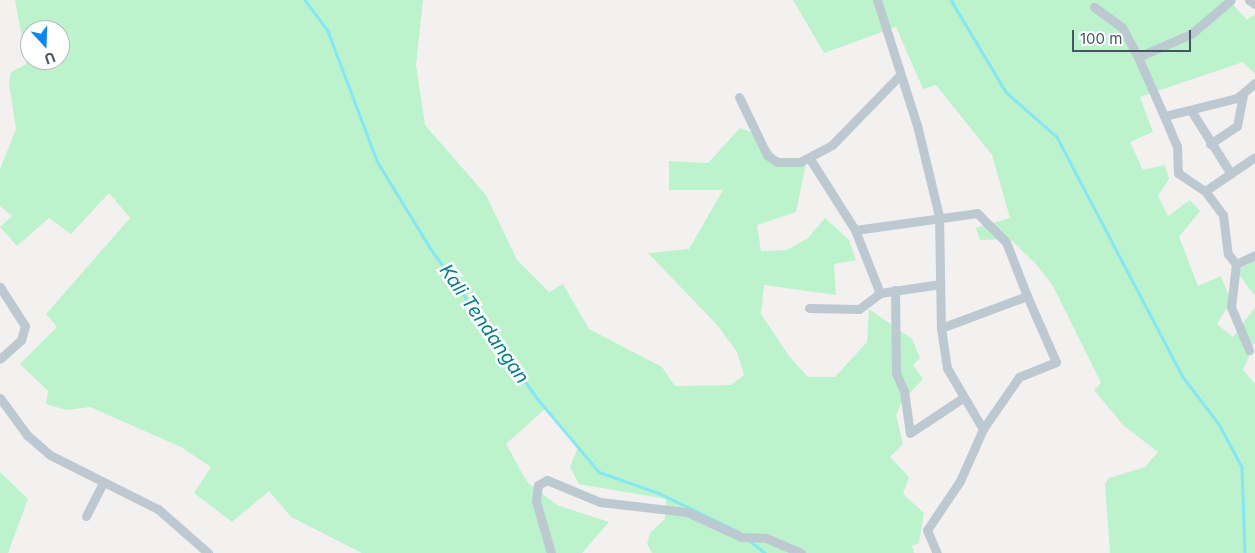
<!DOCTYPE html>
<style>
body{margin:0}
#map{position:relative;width:1255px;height:553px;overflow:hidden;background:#f3f0f0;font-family:Inter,sans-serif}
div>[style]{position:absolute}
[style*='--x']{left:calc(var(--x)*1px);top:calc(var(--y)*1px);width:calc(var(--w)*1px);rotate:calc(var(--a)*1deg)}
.green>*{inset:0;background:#bcf3cc}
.stream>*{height:2.5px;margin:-1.25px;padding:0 1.25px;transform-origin:1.25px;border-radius:1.25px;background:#85e7f4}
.minor>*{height:9px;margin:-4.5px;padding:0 4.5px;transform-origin:4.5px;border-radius:4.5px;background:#bdc9d1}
span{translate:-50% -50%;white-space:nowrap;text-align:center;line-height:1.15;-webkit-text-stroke:5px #fff;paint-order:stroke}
.water-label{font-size:19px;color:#047e8f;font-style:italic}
.north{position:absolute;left:20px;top:20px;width:50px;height:50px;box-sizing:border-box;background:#fff;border:1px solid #b5bbbf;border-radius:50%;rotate:160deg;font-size:14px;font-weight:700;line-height:20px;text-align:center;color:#465660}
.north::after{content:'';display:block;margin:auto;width:18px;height:22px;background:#0a85f3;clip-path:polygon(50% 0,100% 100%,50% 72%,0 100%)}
.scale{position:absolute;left:1072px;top:30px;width:119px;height:22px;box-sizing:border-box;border:2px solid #465660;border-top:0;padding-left:6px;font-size:15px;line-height:18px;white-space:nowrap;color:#465660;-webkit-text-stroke:4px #fff;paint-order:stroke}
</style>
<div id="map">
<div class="green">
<i style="clip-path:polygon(evenodd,15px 0,423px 0,416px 65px,425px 125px,486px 195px,517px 260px,549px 292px,563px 284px,589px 329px,662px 367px,675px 386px,731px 385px,744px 375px,737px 352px,718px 326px,648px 253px,689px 249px,723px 190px,669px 190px,669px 161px,708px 163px,740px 128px,760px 135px,776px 157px,806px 163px,796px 212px,757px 225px,761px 251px,787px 250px,808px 238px,825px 218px,849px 240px,856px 260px,834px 264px,836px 295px,764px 285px,761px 314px,789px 356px,808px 377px,835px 377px,867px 342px,869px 309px,912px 339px,920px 358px,913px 365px,923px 379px,902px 402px,896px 415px,903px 444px,890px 457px,909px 477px,903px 494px,924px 513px,919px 543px,912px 546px,914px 553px,652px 553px,647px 544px,650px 533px,665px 519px,666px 499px,579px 484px,570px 467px,578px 447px,546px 408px,506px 444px,527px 482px,557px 505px,609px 522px,582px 553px,362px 553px,291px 517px,269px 491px,232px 522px,194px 493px,211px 467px,181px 447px,90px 407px,66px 410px,46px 404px,48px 391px,20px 364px,57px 327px,46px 314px,130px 218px,109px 193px,71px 234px,49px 218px,17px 246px,0 227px,12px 216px,0 206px,0 169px,16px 129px,9px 83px,11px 72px,27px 64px,15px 0,30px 30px,60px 30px,60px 60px,30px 60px,30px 30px)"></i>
<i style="clip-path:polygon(793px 0,1229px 0,1247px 20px,1255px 14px,1255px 74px,1243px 62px,1140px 97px,1153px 132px,1130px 142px,1143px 170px,1165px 165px,1169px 179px,1158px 196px,1168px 216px,1190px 200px,1200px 211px,1179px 237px,1198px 286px,1221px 276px,1231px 301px,1217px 324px,1233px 337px,1255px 307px,1255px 342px,1243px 370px,1255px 384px,1255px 553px,1110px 553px,1105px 484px,1109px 478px,1145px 467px,1158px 452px,1124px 426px,1094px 390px,1101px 383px,1053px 286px,1036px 264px,1010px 239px,980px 240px,976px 228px,1010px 218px,992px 155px,936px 85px,923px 89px,896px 27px,824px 53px)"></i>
<i style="clip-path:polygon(1255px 260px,1255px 296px,1236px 271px)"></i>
<i style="clip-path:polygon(0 472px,28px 499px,8px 553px,0 553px)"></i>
</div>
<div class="stream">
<i style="--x:305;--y:0;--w:39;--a:53"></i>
<i style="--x:328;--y:31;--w:139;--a:69.3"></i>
<i style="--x:377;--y:161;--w:103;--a:58.5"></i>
<i style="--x:431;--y:249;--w:183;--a:54.6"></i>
<i style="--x:537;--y:398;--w:97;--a:50"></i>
<i style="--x:599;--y:472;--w:64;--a:19.3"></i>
<i style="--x:659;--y:493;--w:89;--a:26"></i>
<i style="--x:951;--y:0;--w:107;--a:59.1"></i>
<i style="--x:1006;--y:92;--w:68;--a:41.4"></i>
<i style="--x:1057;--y:137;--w:271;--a:62.3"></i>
<i style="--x:1183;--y:377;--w:59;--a:52.5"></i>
<i style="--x:1219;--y:424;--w:49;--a:61.9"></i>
<i style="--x:1242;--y:467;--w:86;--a:88"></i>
<i style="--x:749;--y:540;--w:21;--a:39"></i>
</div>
<div class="minor">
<i style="--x:877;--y:0;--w:131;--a:72.3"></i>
<i style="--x:917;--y:125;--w:94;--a:76.4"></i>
<i style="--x:939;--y:216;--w:112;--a:89"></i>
<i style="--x:941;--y:328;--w:40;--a:81.5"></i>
<i style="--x:947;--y:368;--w:71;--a:59.5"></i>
<i style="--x:983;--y:429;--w:57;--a:113.9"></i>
<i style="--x:960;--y:481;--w:59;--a:124"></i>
<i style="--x:927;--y:530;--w:25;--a:67"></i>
<i style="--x:1249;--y:0;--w:7;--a:34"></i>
<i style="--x:1094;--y:7;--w:34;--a:36"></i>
<i style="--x:1122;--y:27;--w:34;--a:62"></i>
<i style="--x:1255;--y:83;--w:23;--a:140"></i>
<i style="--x:1237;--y:98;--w:75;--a:166.1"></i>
<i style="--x:1164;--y:116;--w:33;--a:67"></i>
<i style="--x:1177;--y:146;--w:27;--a:88"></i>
<i style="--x:1178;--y:173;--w:32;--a:34"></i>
<i style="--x:1205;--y:191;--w:60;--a:-34.2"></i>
<i style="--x:739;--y:97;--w:64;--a:64.2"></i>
<i style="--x:767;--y:155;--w:12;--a:35"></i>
<i style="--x:777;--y:162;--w:23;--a:0"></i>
<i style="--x:800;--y:162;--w:36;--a:-28"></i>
<i style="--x:832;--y:145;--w:96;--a:-45.8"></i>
<i style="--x:1192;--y:112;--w:73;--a:57.8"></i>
<i style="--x:1164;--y:116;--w:64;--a:-113.8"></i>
<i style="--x:1138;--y:57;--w:58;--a:-23.5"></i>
<i style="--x:1191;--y:34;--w:52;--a:-40.4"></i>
<i style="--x:1210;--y:144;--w:32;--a:-34"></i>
<i style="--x:1237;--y:126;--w:33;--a:-79"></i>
<i style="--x:810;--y:159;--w:84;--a:57.6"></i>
<i style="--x:855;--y:230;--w:68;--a:68.4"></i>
<i style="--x:880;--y:293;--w:61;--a:-8.5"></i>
<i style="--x:1205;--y:191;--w:30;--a:53"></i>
<i style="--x:1223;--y:215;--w:39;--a:83"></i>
<i style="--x:1228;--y:254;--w:13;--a:51"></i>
<i style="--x:1236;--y:264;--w:21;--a:-25"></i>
<i style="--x:855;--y:230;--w:123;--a:-7.9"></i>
<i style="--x:977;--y:213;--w:41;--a:45"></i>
<i style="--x:1006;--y:242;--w:58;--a:68.7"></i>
<i style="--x:1236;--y:264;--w:43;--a:96.6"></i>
<i style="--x:1231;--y:307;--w:47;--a:67.3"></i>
<i style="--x:0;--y:287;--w:46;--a:57.3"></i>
<i style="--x:25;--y:326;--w:15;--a:106"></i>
<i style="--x:21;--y:340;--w:28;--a:138"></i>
<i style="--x:895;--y:290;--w:83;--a:89.3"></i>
<i style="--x:896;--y:373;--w:20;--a:66"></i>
<i style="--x:904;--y:391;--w:42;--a:81.9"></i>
<i style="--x:910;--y:433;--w:61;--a:-33.7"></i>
<i style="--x:809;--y:308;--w:50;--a:1.1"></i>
<i style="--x:859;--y:309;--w:26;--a:-37"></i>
<i style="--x:941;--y:328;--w:92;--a:-20.4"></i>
<i style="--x:1027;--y:296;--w:72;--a:66.3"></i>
<i style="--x:1056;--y:362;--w:40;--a:158"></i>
<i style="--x:1019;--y:377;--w:63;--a:124.7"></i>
<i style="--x:0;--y:398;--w:46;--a:53.9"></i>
<i style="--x:27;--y:435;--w:30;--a:41"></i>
<i style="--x:50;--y:455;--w:121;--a:26.6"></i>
<i style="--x:158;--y:509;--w:67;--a:41.3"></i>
<i style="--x:86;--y:516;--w:36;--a:-63"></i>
<i style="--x:551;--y:553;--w:54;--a:-106.1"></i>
<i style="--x:536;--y:501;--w:16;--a:-83"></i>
<i style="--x:538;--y:485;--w:10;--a:-29"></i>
<i style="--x:547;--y:480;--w:57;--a:22.5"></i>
<i style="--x:600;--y:502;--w:88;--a:6.6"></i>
<i style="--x:687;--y:512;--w:60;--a:24.8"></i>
<i style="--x:741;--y:537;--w:25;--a:2"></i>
<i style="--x:766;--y:538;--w:38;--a:23"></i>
</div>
<div class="water-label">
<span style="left:484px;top:324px;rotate:55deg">Kali Tendangan</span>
</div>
<div class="north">U</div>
<div class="scale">100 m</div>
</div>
